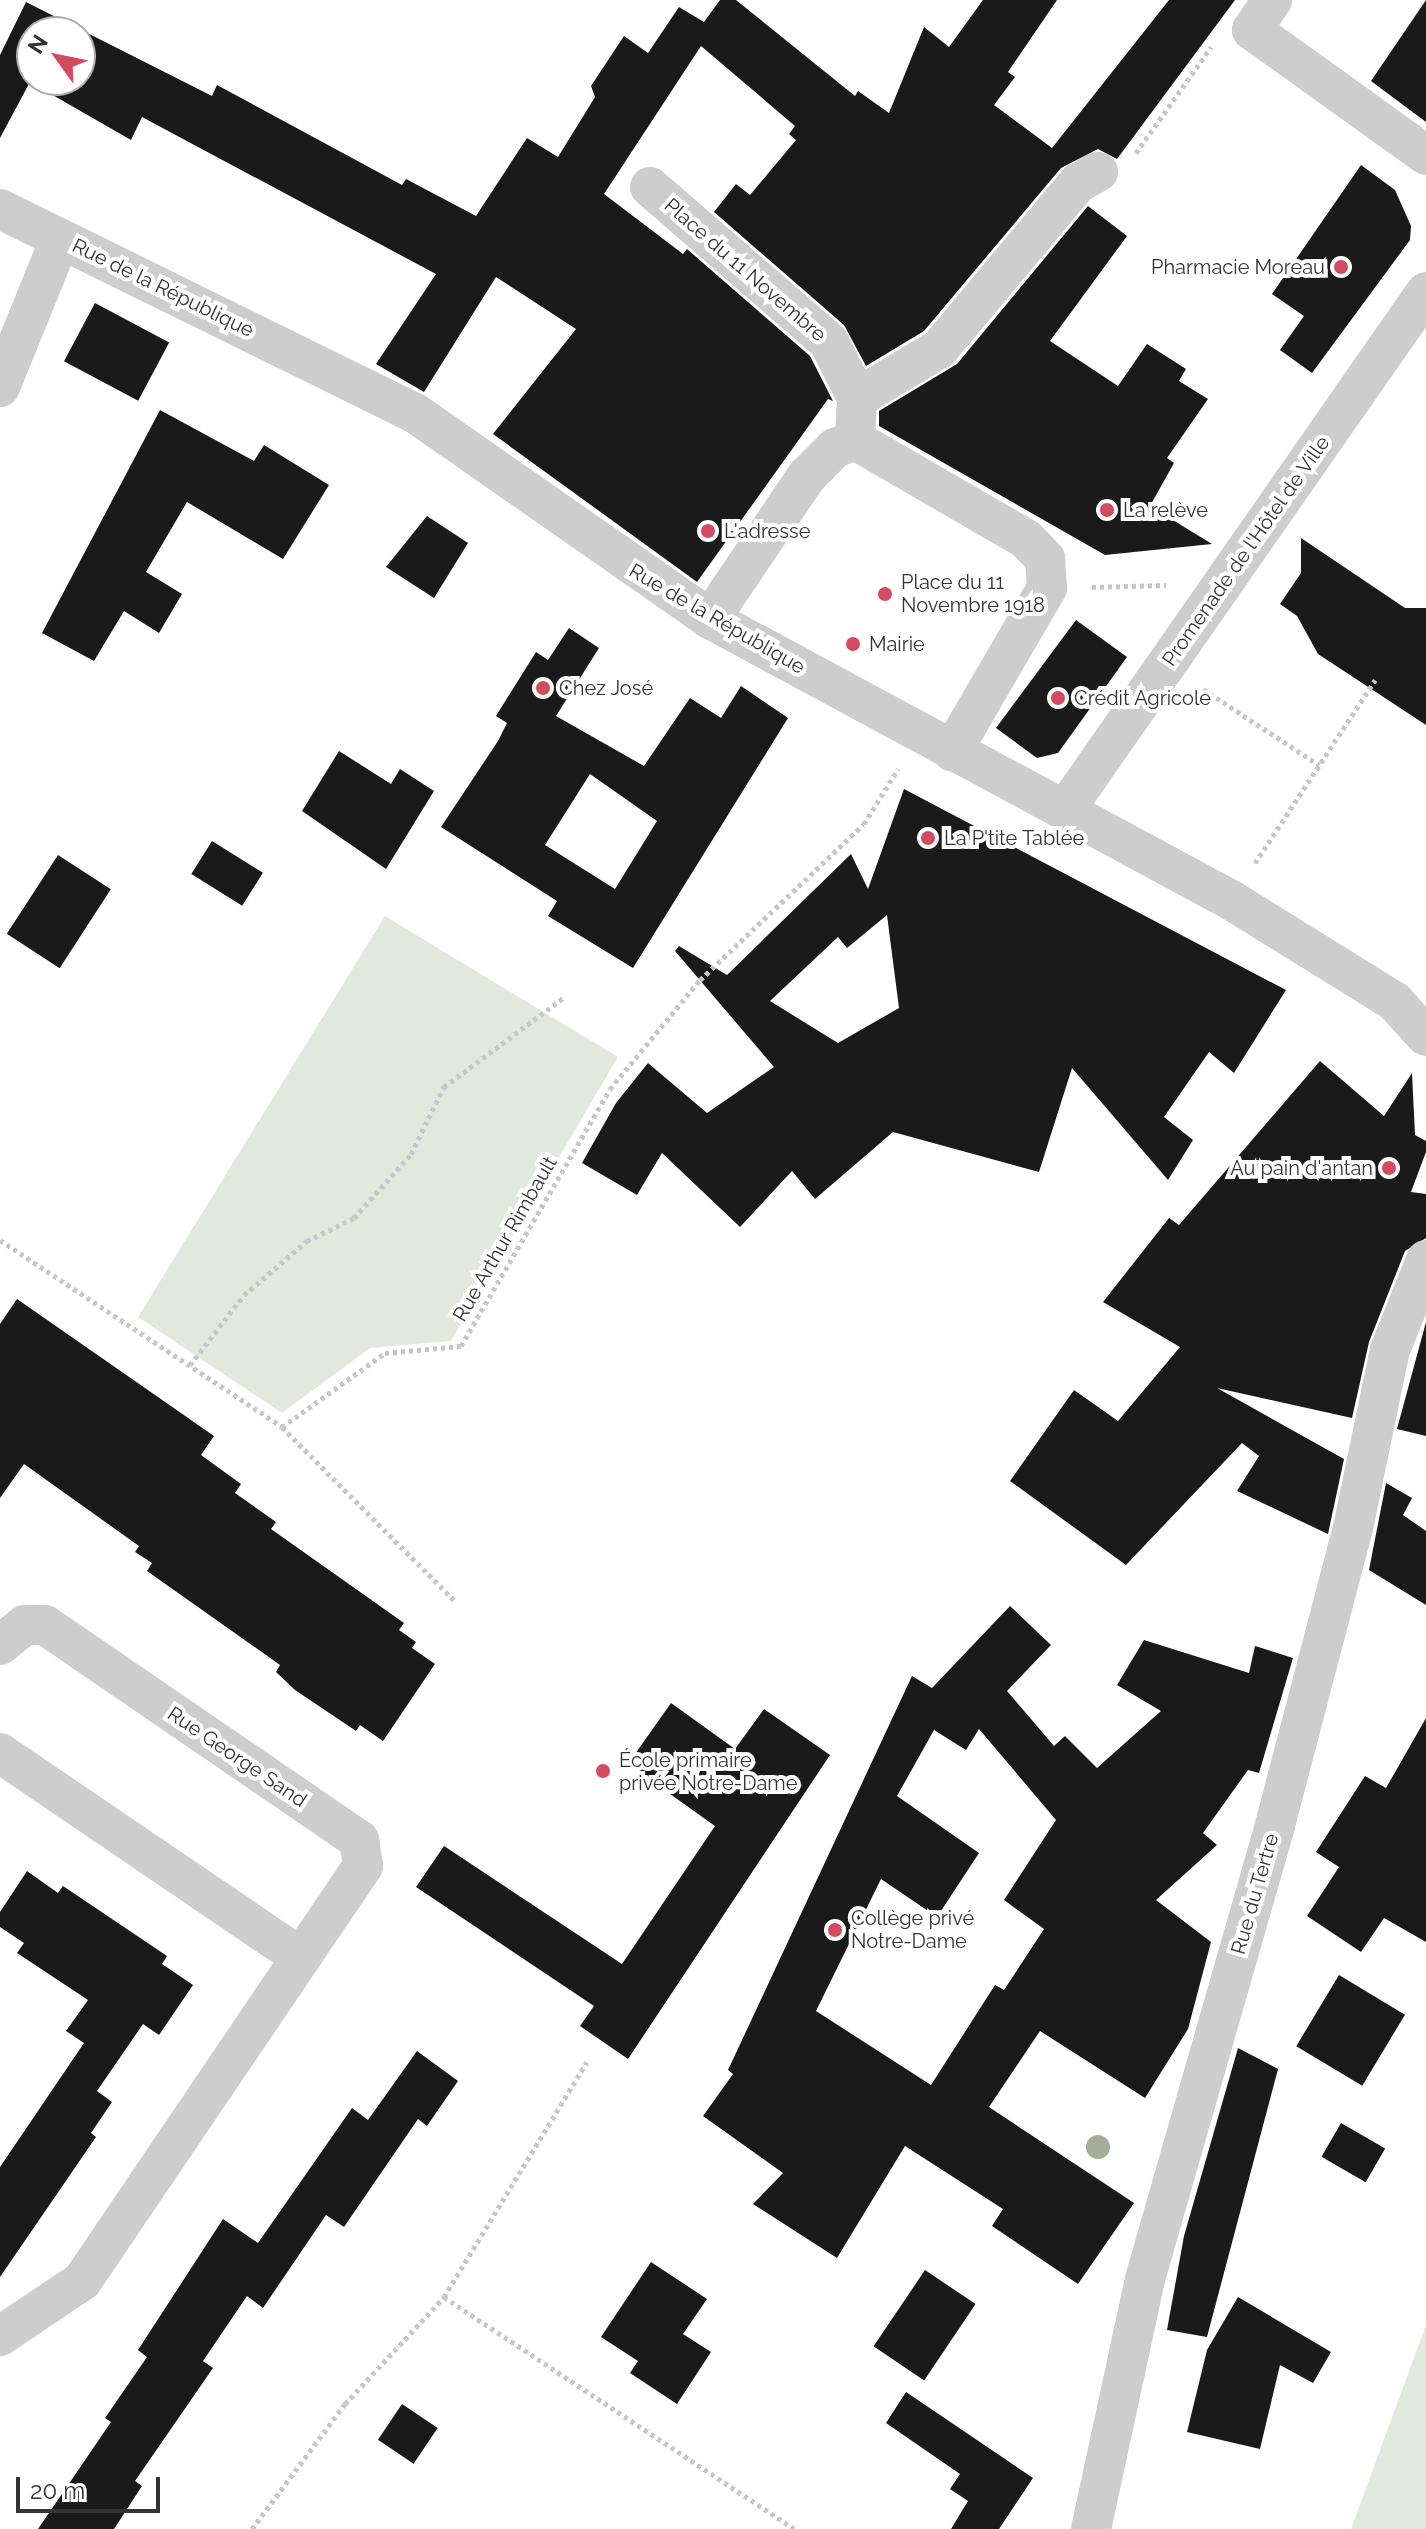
<!DOCTYPE html>
<meta charset="utf-8">
<style>
body{margin:0}
#map{position:relative;width:1426px;height:2529px;overflow:hidden;background:#fff;font-family:Raleway,sans-serif}
div>[style]{position:absolute}
[style*='--x']{left:calc(var(--x)*1px);top:calc(var(--y)*1px);width:calc(var(--w)*1px);rotate:calc(var(--a)*1deg)}
.green>*{inset:0;background:#e3e8dd}
.building>*{inset:0;background:#1a1a1a;transform-origin:0 0}
.path>*{height:5px;margin-top:-2.5px;transform-origin:0;background:repeating-linear-gradient(90deg,#c7c7c7 0 4px,transparent 0 8px)}
.street>*{height:40px;margin:-20px;padding:0 20px;transform-origin:20px;border-radius:20px;background:#cdcdcd}
.trees>*{width:24px;height:24px;margin:-12px;border-radius:50%;background:#a4ad98}
.dots>*{width:22px;height:22px;translate:-50% -50%;box-sizing:border-box;border:4px solid #fff;border-radius:50%}
span{translate:-50% -50%;white-space:nowrap;text-align:center;line-height:1.15;-webkit-text-stroke:8px #fff;paint-order:stroke}
.poi-label{font-size:20px;color:#333}
.right{translate:-100% -50%;text-align:right}
.left{translate:0 -50%;text-align:left}
.street-label{font-size:20px;color:#333}
.north{position:absolute;left:16px;top:16px;width:80px;height:80px;box-sizing:border-box;background:#fff;border:2px solid #adadad;border-radius:50%;rotate:303deg;font-size:22px;font-weight:700;line-height:32px;text-align:center;color:#333}
.north::after{content:'';display:block;margin:auto;width:28px;height:36px;background:#d34b60;clip-path:polygon(50% 0,100% 100%,50% 72%,0 100%)}
.scale{position:absolute;left:16px;top:2477px;width:144px;height:36px;box-sizing:border-box;border:4px solid #333;border-top:0;padding-left:10px;font-size:24px;line-height:28px;white-space:nowrap;color:#333;-webkit-text-stroke:6px #fff;paint-order:stroke}
</style>
<div id="map">
<div class="green">
<i style="clip-path:polygon(385px 916px,618px 1057px,451px 1341px,370px 1348px,282px 1413px,138px 1317px)"></i>
<i style="clip-path:polygon(1426px 2325px,1426px 2529px,1351px 2529px)"></i>
</div>
<div class="building">
<i style="clip-path:polygon(evenodd,720px 0,736px 0,855px 96px,858px 91px,889px 113px,924px 27px,949px 47px,983px 0,1057px 0,1008px 72px,1015px 77px,994px 105px,1052px 148px,1169px 0,1235px 0,1117px 159px,1098px 149px,1061px 168px,924px 331px,866px 366px,844px 325px,714px 212px,736px 184px,750px 195px,796px 140px,789px 134px,795px 126px,701px 46px,604px 194px,683px 254px,687px 249px,810px 356px,833px 401px,828px 399px,697px 582px,493px 434px,576px 329px,496px 277px,424px 392px,376px 364px,436px 274px,142px 117px,131px 140px,30px 82px,0 138px,0 55px,26px 2px,212px 96px,217px 85px,402px 185px,406px 179px,476px 216px,527px 138px,558px 157px,595px 97px,591px 86px,624px 36px,648px 53px,679px 7px,704px 22px,720px 0,32px 32px,80px 32px,80px 80px,32px 80px,32px 32px)"></i>
<i style="clip-path:polygon(1426px 0,1426px 122px,1371px 81px)"></i>
<i style="clip-path:polygon(1361px 165px,1395px 190px,1411px 226px,1410px 240px,1312px 373px,1280px 350px,1304px 316px,1272px 294px)"></i>
<i style="clip-path:polygon(1088px 206px,1127px 236px,1050px 341px,1118px 386px,1147px 344px,1186px 369px,1179px 381px,1208px 399px,1167px 458px,1174px 463px,1150px 506px,1212px 544px,1105px 555px,879px 426px,879px 411px,957px 364px)"></i>
<i style="left:95px;top:303px;width:84px;height:66px;rotate:28deg"></i>
<i style="clip-path:polygon(160px 410px,254px 461px,264px 445px,329px 485px,283px 559px,187px 502px,146px 572px,182px 594px,159px 633px,124px 611px,94px 661px,42px 633px)"></i>
<i style="clip-path:polygon(427px 516px,468px 543px,434px 598px,386px 567px)"></i>
<i style="clip-path:polygon(1301px 538px,1405px 608px,1426px 608px,1426px 725px,1318px 654px,1297px 616px,1280px 604px,1301px 573px)"></i>
<i style="clip-path:polygon(1076px 620px,1127px 657px,1058px 753px,1037px 758px,996px 728px)"></i>
<i style="clip-path:polygon(evenodd,569px 628px,599px 648px,556px 716px,644px 766px,690px 698px,721px 718px,741px 686px,788px 718px,633px 968px,548px 916px,557px 901px,441px 827px,498px 741px,507px 723px,496px 716px,536px 652px,548px 660px,569px 628px,590px 774px,657px 821px,615px 889px,545px 845px,590px 774px)"></i>
<i style="clip-path:polygon(339px 751px,391px 784px,400px 769px,434px 791px,386px 869px,302px 811px)"></i>
<i style="clip-path:polygon(evenodd,904px 789px,1286px 990px,1234px 1073px,1209px 1052px,1164px 1117px,1193px 1140px,1168px 1180px,1072px 1068px,1039px 1172px,893px 1132px,815px 1199px,792px 1171px,740px 1227px,662px 1153px,637px 1195px,582px 1163px,616px 1103px,648px 1063px,707px 1113px,774px 1067px,675px 951px,679px 946px,727px 975px,851px 854px,868px 889px,904px 789px,887px 915px,899px 1008px,838px 1043px,770px 1001px,838px 937px,847px 948px,887px 915px)"></i>
<i style="left:212px;top:841px;width:60px;height:39px;rotate:32deg"></i>
<i style="left:58px;top:855px;width:63px;height:94px;rotate:33deg"></i>
<i style="clip-path:polygon(1320px 1061px,1384px 1116px,1412px 1073px,1415px 1135px,1426px 1141px,1426px 1152px,1411px 1192px,1426px 1194px,1426px 1238px,1405px 1251px,1369px 1342px,1352px 1418px,1217px 1388px,1344px 1459px,1328px 1534px,1237px 1491px,1259px 1456px,1242px 1443px,1126px 1565px,1010px 1481px,1074px 1390px,1118px 1421px,1180px 1347px,1103px 1302px,1169px 1218px,1179px 1225px)"></i>
<i style="clip-path:polygon(17px 1299px,214px 1436px,201px 1455px,241px 1484px,235px 1493px,276px 1522px,271px 1529px,404px 1623px,399px 1630px,416px 1642px,412px 1648px,435px 1664px,383px 1741px,360px 1725px,356px 1731px,295px 1690px,276px 1672px,280px 1665px,147px 1571px,152px 1563px,135px 1552px,139px 1546px,24px 1464px,0 1498px,0 1324px)"></i>
<i style="clip-path:polygon(1426px 1322px,1426px 1436px,1397px 1429px)"></i>
<i style="clip-path:polygon(1386px 1483px,1412px 1498px,1403px 1515px,1426px 1531px,1426px 1605px,1369px 1570px)"></i>
<i style="clip-path:polygon(evenodd,1010px 1606px,1051px 1645px,1007px 1691px,1054px 1746px,1065px 1736px,1097px 1768px,1161px 1711px,1117px 1685px,1144px 1640px,1249px 1673px,1255px 1646px,1293px 1658px,1259px 1773px,1248px 1770px,1203px 1833px,1217px 1845px,1156px 1900px,1211px 1942px,1188px 2029px,1145px 2098px,1040px 2031px,989px 2107px,1134px 2203px,1078px 2284px,992px 2226px,1003px 2209px,905px 2146px,837px 2258px,753px 2204px,783px 2173px,703px 2116px,733px 2074px,728px 2070px,912px 1676px,932px 1688px,1010px 1606px,979px 1729px,1056px 1820px,1004px 1900px,1044px 1929px,1004px 1990px,995px 1985px,931px 2085px,816px 2011px,881px 1879px,937px 1917px,979px 1853px,897px 1796px,934px 1730px,966px 1750px,979px 1729px)"></i>
<i style="clip-path:polygon(671px 1703px,735px 1749px,764px 1709px,830px 1755px,628px 2059px,580px 2026px,594px 2006px,416px 1887px,444px 1846px,622px 1964px,715px 1826px,628px 1764px)"></i>
<i style="clip-path:polygon(1426px 1718px,1426px 1942px,1384px 1918px,1361px 1952px,1307px 1916px,1339px 1867px,1316px 1852px,1365px 1776px,1386px 1788px)"></i>
<i style="clip-path:polygon(27px 1871px,58px 1893px,63px 1886px,167px 1956px,162px 1964px,193px 1985px,159px 2035px,143px 2024px,97px 2091px,112px 2102px,91px 2133px,96px 2137px,0 2277px,0 2167px,84px 2043px,66px 2031px,88px 2000px,17px 1953px,24px 1943px,0 1927px,0 1912px)"></i>
<i style="left:1339px;top:1975px;width:77px;height:83px;rotate:31deg"></i>
<i style="clip-path:polygon(1238px 2048px,1278px 2069px,1207px 2337px,1167px 2330px,1184px 2236px)"></i>
<i style="clip-path:polygon(417px 2051px,458px 2081px,427px 2126px,418px 2119px,344px 2227px,326px 2215px,263px 2308px,247px 2296px,203px 2361px,213px 2368px,135px 2481px,142px 2486px,114px 2529px,38px 2529px,111px 2422px,105px 2418px,147px 2357px,138px 2350px,223px 2219px,258px 2243px,352px 2108px,368px 2120px)"></i>
<i style="left:1341px;top:2123px;width:51px;height:39px;rotate:30deg"></i>
<i style="clip-path:polygon(651px 2262px,707px 2299px,683px 2334px,711px 2352px,677px 2404px,630px 2373px,638px 2361px,601px 2337px)"></i>
<i style="left:925px;top:2270px;width:61px;height:92px;rotate:34deg"></i>
<i style="clip-path:polygon(1238px 2297px,1331px 2352px,1313px 2383px,1280px 2365px,1260px 2449px,1187px 2432px,1207px 2350px)"></i>
<i style="clip-path:polygon(906px 2392px,1033px 2478px,999px 2529px,951px 2529px,968px 2501px,950px 2489px,960px 2474px,886px 2423px)"></i>
<i style="left:402px;top:2404px;width:43px;height:43px;rotate:34deg"></i>
</div>
<div class="path">
<i style="--x:1136;--y:153;--w:130;--a:-54.7"></i>
<i style="--x:1092;--y:587;--w:74;--a:-1.5"></i>
<i style="--x:1203;--y:689;--w:139;--a:33.2"></i>
<i style="--x:1255;--y:863;--w:219;--a:-56.7"></i>
<i style="--x:0;--y:1240;--w:338;--a:33.5"></i>
<i style="--x:282;--y:1427;--w:127;--a:-35.7"></i>
<i style="--x:385;--y:1353;--w:76;--a:-5.3"></i>
<i style="--x:461;--y:1346;--w:297;--a:-59.9"></i>
<i style="--x:610;--y:1089;--w:141;--a:-50.5"></i>
<i style="--x:700;--y:980;--w:226;--a:-43.6"></i>
<i style="--x:864;--y:824;--w:65;--a:-58.3"></i>
<i style="--x:190;--y:1365;--w:88;--a:-52.4"></i>
<i style="--x:244;--y:1295;--w:83;--a:-40.6"></i>
<i style="--x:307;--y:1241;--w:52;--a:-26.1"></i>
<i style="--x:354;--y:1218;--w:86;--a:-48.3"></i>
<i style="--x:411;--y:1154;--w:75;--a:-63.8"></i>
<i style="--x:444;--y:1087;--w:149;--a:-36.8"></i>
<i style="--x:282;--y:1427;--w:245;--a:45.2"></i>
<i style="--x:444;--y:2297;--w:275;--a:-58.7"></i>
<i style="--x:252;--y:2529;--w:156;--a:-53.4"></i>
<i style="--x:345;--y:2404;--w:146;--a:-47.2"></i>
<i style="--x:444;--y:2297;--w:420;--a:33.5"></i>
</div>
<div class="street">
<i style="--x:1272;--y:0;--w:36;--a:124"></i>
<i style="--x:1252;--y:30;--w:214;--a:35.7"></i>
<i style="--x:650;--y:187;--w:237;--a:40.9"></i>
<i style="--x:829;--y:342;--w:63;--a:63.4"></i>
<i style="--x:0;--y:209;--w:462;--a:26.2"></i>
<i style="--x:415;--y:413;--w:360;--a:34.9"></i>
<i style="--x:710;--y:619;--w:592;--a:28.34"></i>
<i style="--x:1231;--y:900;--w:192;--a:31.8"></i>
<i style="--x:1394;--y:1001;--w:47;--a:47.6"></i>
<i style="--x:0;--y:387;--w:160;--a:-67.9"></i>
<i style="--x:855;--y:440;--w:42;--a:-87.3"></i>
<i style="--x:857;--y:398;--w:96;--a:-30.9"></i>
<i style="--x:939;--y:349;--w:217;--a:-50.1"></i>
<i style="--x:1078;--y:183;--w:23;--a:-29"></i>
<i style="--x:710;--y:619;--w:173;--a:-55.9"></i>
<i style="--x:807;--y:476;--w:40;--a:-45"></i>
<i style="--x:835;--y:448;--w:22;--a:-22"></i>
<i style="--x:855;--y:440;--w:198;--a:30.1"></i>
<i style="--x:1026;--y:539;--w:28;--a:46"></i>
<i style="--x:1045;--y:559;--w:29;--a:86"></i>
<i style="--x:1047;--y:588;--w:189;--a:120.2"></i>
<i style="--x:1065;--y:810;--w:631;--a:-55.13"></i>
<i style="--x:0;--y:1645;--w:32;--a:-39"></i>
<i style="--x:25;--y:1625;--w:20;--a:0"></i>
<i style="--x:45;--y:1625;--w:381;--a:34.4"></i>
<i style="--x:359;--y:1840;--w:26;--a:81"></i>
<i style="--x:363;--y:1866;--w:501;--a:124.1"></i>
<i style="--x:82;--y:2281;--w:99;--a:146.1"></i>
<i style="--x:0;--y:1753;--w:363;--a:34.2"></i>
<i style="--x:1091;--y:2529;--w:256;--a:-77.8"></i>
<i style="--x:1145;--y:2279;--w:472;--a:-74"></i>
<i style="--x:1275;--y:1825;--w:307;--a:-75.3"></i>
<i style="--x:1353;--y:1528;--w:182;--a:-78.3"></i>
<i style="--x:1390;--y:1350;--w:97;--a:-68.2"></i>
</div>
<div class="trees">
<i style="left:1098px;top:2147px"></i>
</div>
<div class="dots">
<i style="left:1341px;top:267px;background:#d34b60"></i>
<i style="left:1107px;top:510px;background:#d34b60"></i>
<i style="left:708px;top:531px;background:#d34b60"></i>
<i style="left:885px;top:594px;background:#d34b60"></i>
<i style="left:853px;top:644px;background:#d34b60"></i>
<i style="left:543px;top:688px;background:#d34b60"></i>
<i style="left:1058px;top:698px;background:#d34b60"></i>
<i style="left:928px;top:838px;background:#d34b60"></i>
<i style="left:1389px;top:1168px;background:#d34b60"></i>
<i style="left:603px;top:1771px;background:#d34b60"></i>
<i style="left:835px;top:1930px;background:#d34b60"></i>
</div>
<div class="poi-label">
<span class="right" style="left:1325px;top:267px">Pharmacie Moreau</span>
<span class="left" style="left:1123px;top:510px">La relève</span>
<span class="left" style="left:724px;top:531px">L'adresse</span>
<span class="left" style="left:901px;top:594px">Place du 11<br>Novembre 1918</span>
<span class="left" style="left:869px;top:644px">Mairie</span>
<span class="left" style="left:559px;top:688px">Chez José</span>
<span class="left" style="left:1074px;top:698px">Crédit Agricole</span>
<span class="left" style="left:944px;top:838px">La P'tite Tablée</span>
<span class="right" style="left:1373px;top:1168px">Au pain d'antan</span>
<span class="left" style="left:619px;top:1772px">École primaire<br>privée Notre-Dame</span>
<span class="left" style="left:851px;top:1930px">Collège privé<br>Notre-Dame</span>
</div>
<div class="street-label">
<span style="left:745px;top:270px;rotate:41deg">Place du 11 Novembre</span>
<span style="left:163px;top:288px;rotate:26deg">Rue de la République</span>
<span style="left:1246px;top:551px;rotate:-55deg">Promenade de l'Hôtel de Ville</span>
<span style="left:717px;top:619px;rotate:30deg">Rue de la République</span>
<span style="left:505px;top:1239px;rotate:-60deg">Rue Arthur Rimbault</span>
<span style="left:237px;top:1757px;rotate:34deg">Rue George Sand</span>
<span style="left:1255px;top:1894px;rotate:-74deg">Rue du Tertre</span>
</div>
<div class="north">N</div>
<div class="scale">20 m</div>
</div>
